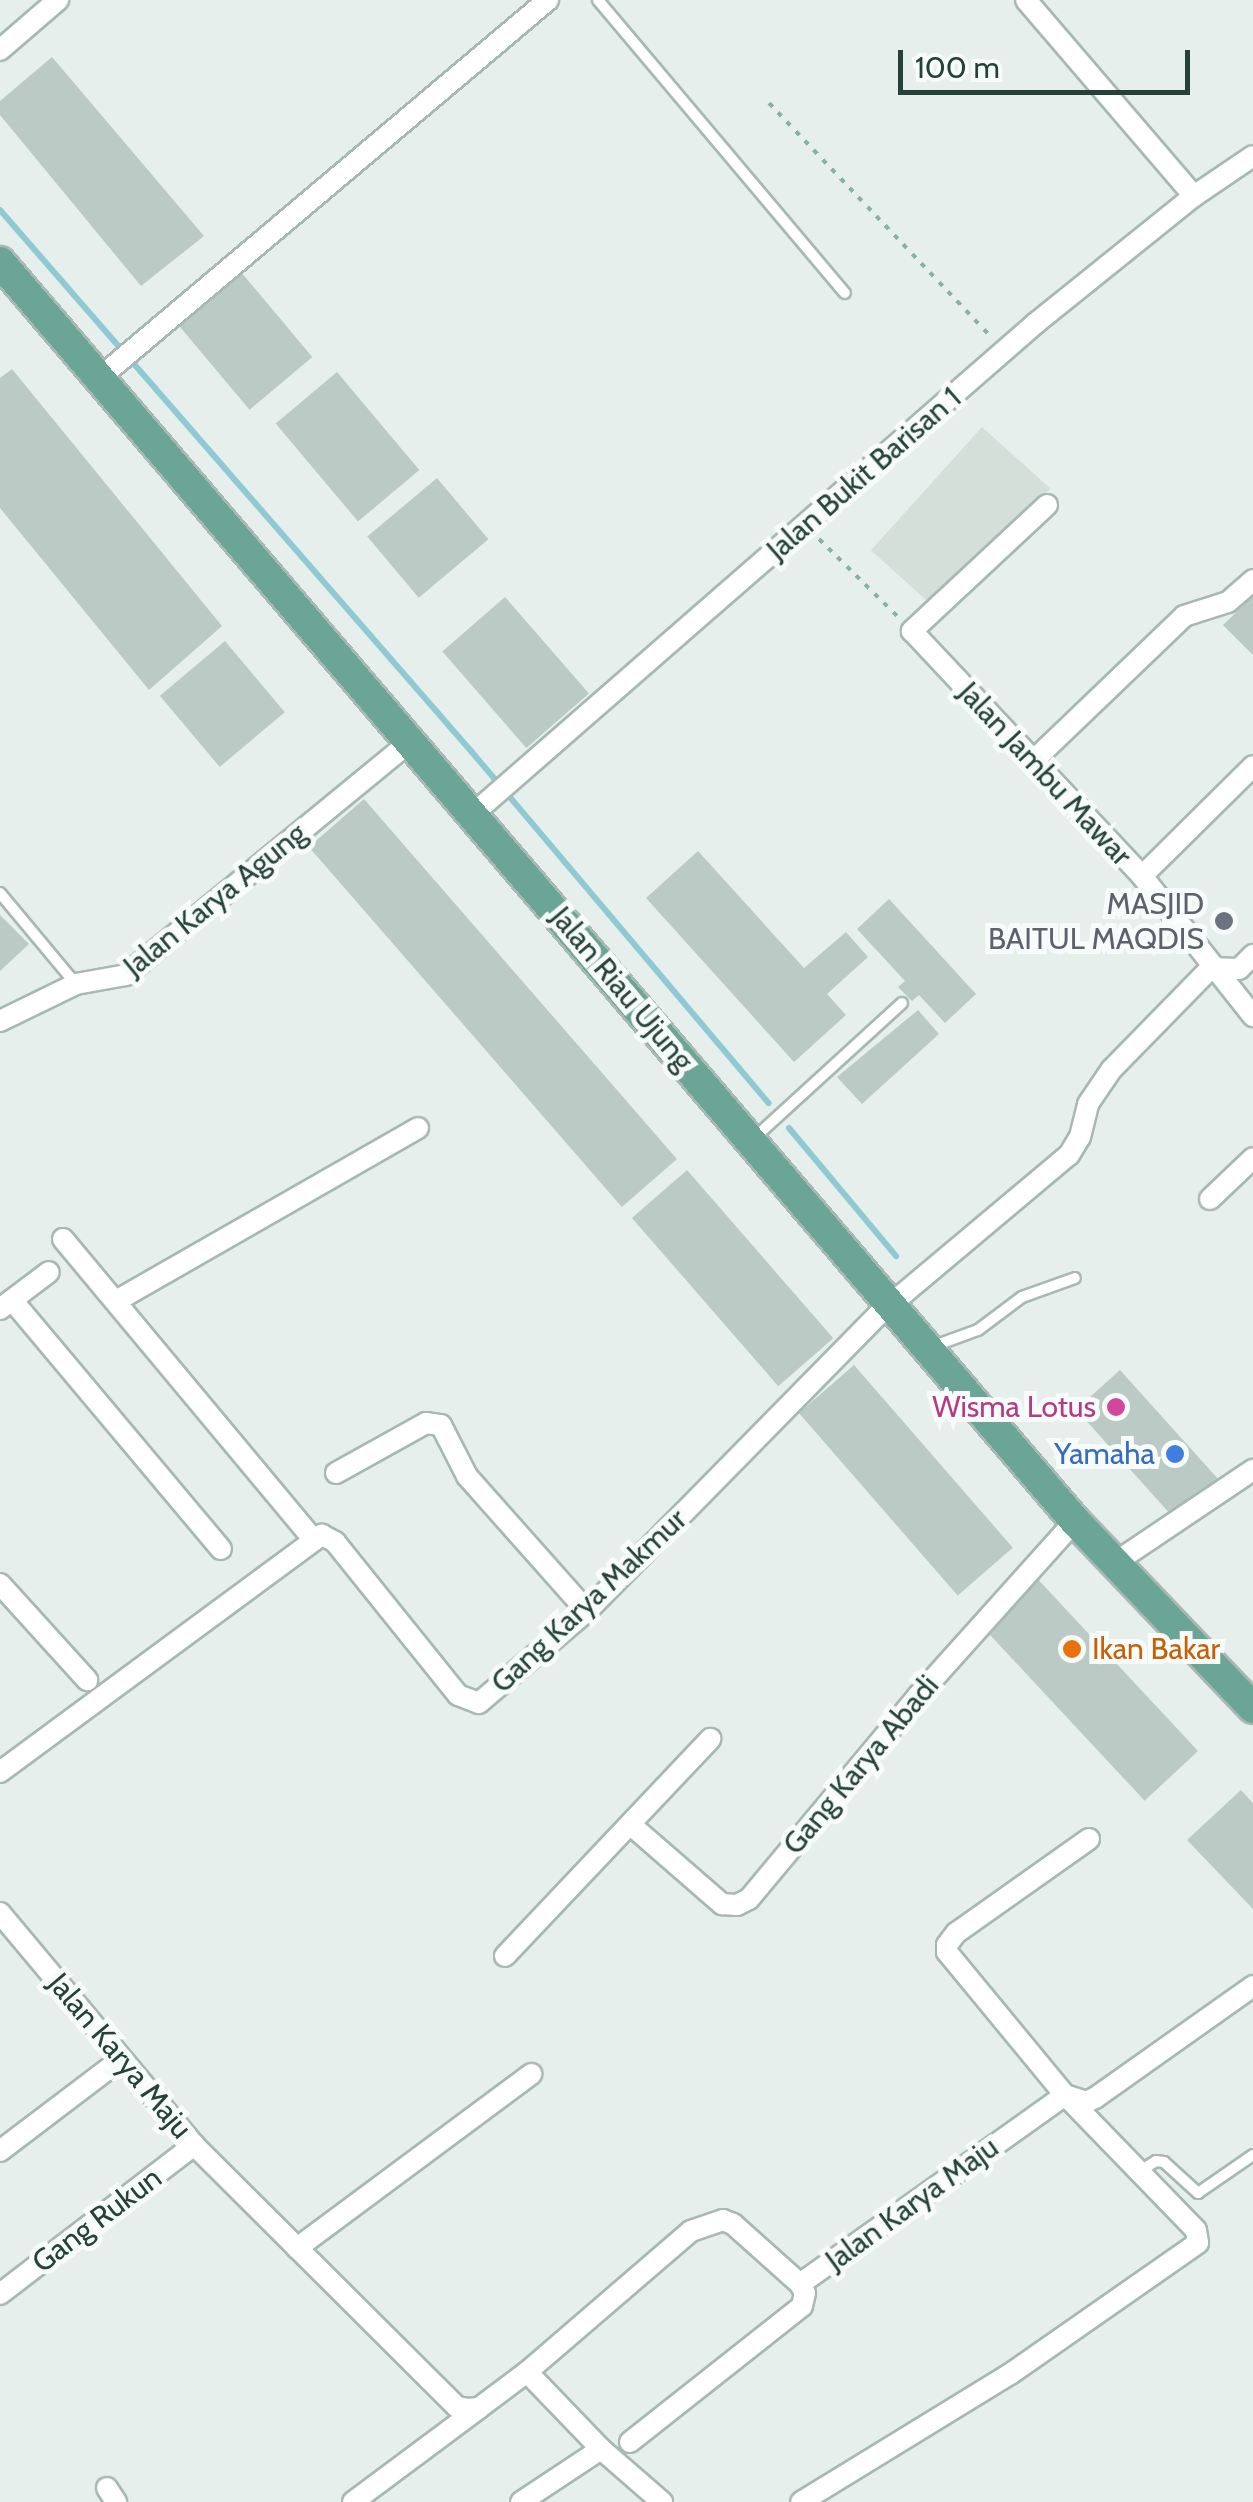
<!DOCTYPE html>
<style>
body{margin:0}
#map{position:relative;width:1253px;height:2502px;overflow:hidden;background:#e6efeb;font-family:Cabin,sans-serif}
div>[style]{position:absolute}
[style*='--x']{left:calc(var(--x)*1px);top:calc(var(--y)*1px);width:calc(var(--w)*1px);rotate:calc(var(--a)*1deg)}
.built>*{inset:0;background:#d4dfda;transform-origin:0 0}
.stream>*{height:6px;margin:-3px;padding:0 3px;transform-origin:3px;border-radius:3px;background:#8ec9d4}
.building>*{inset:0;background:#bbcac4;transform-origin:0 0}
.path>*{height:4px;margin-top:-2px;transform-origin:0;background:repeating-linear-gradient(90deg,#86b3a5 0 5px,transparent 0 13px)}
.roads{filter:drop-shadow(2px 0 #a8b8b2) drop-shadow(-2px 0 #a8b8b2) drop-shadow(0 2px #a8b8b2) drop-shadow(0 -2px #a8b8b2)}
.lane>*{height:10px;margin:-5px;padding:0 5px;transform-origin:5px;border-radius:5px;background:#fff}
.street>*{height:20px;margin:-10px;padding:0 10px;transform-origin:10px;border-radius:10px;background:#fff}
.primary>*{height:30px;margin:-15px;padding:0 15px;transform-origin:15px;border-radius:15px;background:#6aa596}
.dots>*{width:28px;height:28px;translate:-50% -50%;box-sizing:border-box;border:5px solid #f7fbf9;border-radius:50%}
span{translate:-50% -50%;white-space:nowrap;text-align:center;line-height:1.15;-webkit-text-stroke:10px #f7fbf9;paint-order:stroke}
.street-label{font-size:30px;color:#24423a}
.worship-label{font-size:30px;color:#5b616d}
.right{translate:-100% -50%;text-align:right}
.hotel-label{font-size:30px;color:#b23c85}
.shop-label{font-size:30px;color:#366cbe}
.food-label{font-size:30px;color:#c56008}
.left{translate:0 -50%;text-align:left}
.scale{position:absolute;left:898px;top:50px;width:292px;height:45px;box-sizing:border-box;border:5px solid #24423a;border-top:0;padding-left:12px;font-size:30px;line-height:35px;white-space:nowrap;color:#24423a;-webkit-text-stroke:8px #f7fbf9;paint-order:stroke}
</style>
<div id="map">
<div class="built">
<i style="left:982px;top:427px;width:92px;height:166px;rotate:42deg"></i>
</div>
<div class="stream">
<i style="--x:0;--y:210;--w:717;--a:48.96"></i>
<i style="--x:471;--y:751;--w:461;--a:49.8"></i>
<i style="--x:789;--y:1128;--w:167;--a:50.1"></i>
</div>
<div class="building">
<i style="clip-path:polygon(52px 57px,204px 236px,141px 286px,0 115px,0 101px)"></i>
<i style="left:241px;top:272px;width:111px;height:82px;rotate:50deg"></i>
<i style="clip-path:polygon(12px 369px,222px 626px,149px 690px,0 508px,0 378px)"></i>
<i style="left:337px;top:372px;width:128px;height:80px;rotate:50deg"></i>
<i style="left:437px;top:478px;width:80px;height:91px;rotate:50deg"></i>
<i style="clip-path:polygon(1253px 596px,1253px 655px,1223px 625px)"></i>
<i style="left:505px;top:597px;width:128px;height:83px;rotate:49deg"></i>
<i style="left:225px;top:641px;width:93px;height:85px;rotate:50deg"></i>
<i style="left:364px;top:799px;width:477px;height:73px;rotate:49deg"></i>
<i style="clip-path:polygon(698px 851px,804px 968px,846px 932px,868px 957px,827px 994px,846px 1015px,794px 1062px,646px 898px)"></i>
<i style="clip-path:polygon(889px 899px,976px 994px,945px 1023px,919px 995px,912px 1001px,898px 987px,905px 981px,857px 929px)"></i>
<i style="clip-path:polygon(0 915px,29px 944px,0 971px)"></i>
<i style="clip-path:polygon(918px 1010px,939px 1034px,862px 1104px,837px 1077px)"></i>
<i style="left:687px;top:1170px;width:223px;height:73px;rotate:49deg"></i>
<i style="left:854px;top:1365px;width:242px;height:73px;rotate:49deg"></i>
<i style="left:1120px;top:1370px;width:148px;height:59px;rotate:48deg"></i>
<i style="left:1033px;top:1574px;width:242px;height:73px;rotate:47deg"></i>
<i style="clip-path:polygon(1241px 1790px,1253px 1803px,1253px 1909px,1187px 1840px)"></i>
</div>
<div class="path">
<i style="--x:769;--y:103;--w:325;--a:46.5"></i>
<i style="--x:819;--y:539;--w:111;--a:44.6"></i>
</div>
<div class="roads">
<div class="lane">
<i style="--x:598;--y:0;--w:383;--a:49.9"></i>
<i style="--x:0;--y:893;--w:117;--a:50.2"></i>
<i style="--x:752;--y:1140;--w:203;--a:-42.4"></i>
<i style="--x:934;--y:1346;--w:47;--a:-20"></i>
<i style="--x:978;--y:1330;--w:55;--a:-36.9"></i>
<i style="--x:1022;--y:1297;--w:56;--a:-19.7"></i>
<i style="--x:1140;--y:2171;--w:19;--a:-32"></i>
<i style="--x:1156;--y:2161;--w:8;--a:7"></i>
<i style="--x:1164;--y:2162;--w:46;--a:42.4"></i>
<i style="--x:1198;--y:2193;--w:67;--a:-34.6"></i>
</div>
<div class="street">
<i style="--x:1026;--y:0;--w:258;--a:49.4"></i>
<i style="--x:0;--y:50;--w:77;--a:-40.8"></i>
<i style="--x:97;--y:380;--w:590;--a:-40.12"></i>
<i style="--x:1047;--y:505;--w:185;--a:137"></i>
<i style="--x:912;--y:631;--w:336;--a:46.8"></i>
<i style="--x:1142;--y:876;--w:179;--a:51.6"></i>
<i style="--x:1032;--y:762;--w:211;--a:-43.8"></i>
<i style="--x:1184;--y:616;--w:46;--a:-17.7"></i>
<i style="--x:1228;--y:602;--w:33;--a:-41"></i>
<i style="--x:473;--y:814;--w:747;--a:-41.09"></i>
<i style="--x:1036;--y:323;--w:203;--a:-38.8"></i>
<i style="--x:1194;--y:196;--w:71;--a:-34.1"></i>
<i style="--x:1142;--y:876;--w:156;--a:-44.7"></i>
<i style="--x:0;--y:1021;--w:85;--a:-26"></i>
<i style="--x:76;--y:984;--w:51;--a:-10.2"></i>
<i style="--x:126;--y:975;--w:369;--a:-39.4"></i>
<i style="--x:1210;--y:1199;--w:59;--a:-43.6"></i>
<i style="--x:63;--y:1239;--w:392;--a:50.2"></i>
<i style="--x:12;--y:1300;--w:325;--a:50"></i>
<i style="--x:116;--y:1301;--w:348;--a:-29.8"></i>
<i style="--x:0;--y:1309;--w:61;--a:-37.1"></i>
<i style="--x:336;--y:1473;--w:103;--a:-29.1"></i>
<i style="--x:426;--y:1423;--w:15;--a:8"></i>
<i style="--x:441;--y:1425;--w:57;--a:63"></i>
<i style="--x:467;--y:1476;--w:181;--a:48.4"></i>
<i style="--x:1113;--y:1564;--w:169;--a:-33.9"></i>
<i style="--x:0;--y:1584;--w:130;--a:47.8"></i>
<i style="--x:0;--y:1772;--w:400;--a:-36.4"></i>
<i style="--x:322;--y:1535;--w:15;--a:28"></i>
<i style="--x:335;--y:1542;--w:196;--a:51.2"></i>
<i style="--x:458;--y:1695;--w:22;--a:21"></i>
<i style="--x:479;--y:1703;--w:142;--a:-40.4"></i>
<i style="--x:587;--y:1611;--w:415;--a:-45.5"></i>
<i style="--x:878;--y:1315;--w:249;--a:-40"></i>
<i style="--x:1069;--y:1155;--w:21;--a:-59"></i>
<i style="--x:1080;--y:1137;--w:34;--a:-76"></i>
<i style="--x:1088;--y:1104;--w:41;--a:-55.9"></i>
<i style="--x:1111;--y:1070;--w:143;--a:-45.6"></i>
<i style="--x:1211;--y:968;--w:28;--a:2"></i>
<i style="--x:1239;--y:969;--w:20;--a:-45"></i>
<i style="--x:631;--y:1825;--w:121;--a:41"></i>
<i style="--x:722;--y:1904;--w:15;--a:4"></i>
<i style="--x:737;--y:1905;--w:13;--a:-27"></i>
<i style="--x:749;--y:1899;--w:264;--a:-50.2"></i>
<i style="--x:918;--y:1696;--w:235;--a:-48.1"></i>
<i style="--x:1089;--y:1839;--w:163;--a:144.7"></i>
<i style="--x:956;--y:1933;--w:15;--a:127"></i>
<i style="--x:947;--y:1945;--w:7;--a:90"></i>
<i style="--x:947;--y:1952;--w:185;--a:50.5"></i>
<i style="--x:1065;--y:2095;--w:22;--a:18"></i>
<i style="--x:1086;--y:2102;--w:10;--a:-24"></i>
<i style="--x:1095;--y:2098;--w:194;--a:-35.3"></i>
<i style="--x:0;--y:1913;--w:302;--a:50.1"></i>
<i style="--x:194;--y:2145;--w:371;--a:44.9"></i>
<i style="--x:457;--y:2407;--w:11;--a:10"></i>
<i style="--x:468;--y:2409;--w:11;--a:-5"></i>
<i style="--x:479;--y:2408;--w:60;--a:-36.9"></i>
<i style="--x:527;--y:2372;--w:216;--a:-40.7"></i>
<i style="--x:691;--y:2231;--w:34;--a:-19"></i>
<i style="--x:723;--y:2220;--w:11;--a:22"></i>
<i style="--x:733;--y:2224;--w:90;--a:41.8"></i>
<i style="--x:800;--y:2284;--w:325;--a:-35.5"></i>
<i style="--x:1065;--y:2095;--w:188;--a:45.9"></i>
<i style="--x:1196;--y:2230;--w:13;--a:81"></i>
<i style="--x:1198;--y:2243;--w:229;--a:145.1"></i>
<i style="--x:1010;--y:2374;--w:245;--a:148.5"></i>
<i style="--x:505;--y:1956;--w:299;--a:-46.6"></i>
<i style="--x:0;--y:2151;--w:152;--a:-37.2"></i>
<i style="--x:297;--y:2248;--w:292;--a:-36.6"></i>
<i style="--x:0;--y:2294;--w:245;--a:-37.5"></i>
<i style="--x:527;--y:2372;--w:107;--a:46.1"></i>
<i style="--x:601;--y:2449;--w:81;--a:41"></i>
<i style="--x:630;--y:2442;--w:219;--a:-38.3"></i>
<i style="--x:802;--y:2306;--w:13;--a:-77"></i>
<i style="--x:805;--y:2293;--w:10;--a:-119"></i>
<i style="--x:107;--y:2488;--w:17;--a:57"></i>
<i style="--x:353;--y:2502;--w:157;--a:-36.7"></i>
<i style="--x:521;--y:2502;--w:96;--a:-33.5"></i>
</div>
<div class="primary">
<i style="--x:0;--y:262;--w:1656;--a:49.51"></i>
<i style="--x:1075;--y:1521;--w:258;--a:46.4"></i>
</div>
</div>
<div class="dots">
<i style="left:1224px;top:921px;background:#6b7280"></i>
<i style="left:1116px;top:1407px;background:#d1479c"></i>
<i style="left:1175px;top:1454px;background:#3f7fe0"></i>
<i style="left:1072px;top:1649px;background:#e8710a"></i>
</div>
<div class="street-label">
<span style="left:864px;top:474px;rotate:-41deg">Jalan Bukit Barisan 1</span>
<span style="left:1045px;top:774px;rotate:47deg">Jalan Jambu Mawar</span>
<span style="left:215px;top:900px;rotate:-39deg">Jalan Karya Agung</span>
<span style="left:622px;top:989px;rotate:50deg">Jalan Riau Ujung</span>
<span style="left:589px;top:1601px;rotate:-43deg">Gang Karya Makmur</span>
<span style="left:861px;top:1765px;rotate:-50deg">Gang Karya Abadi</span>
<span style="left:120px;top:2056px;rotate:50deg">Jalan Karya Maju</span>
<span style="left:912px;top:2204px;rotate:-36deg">Jalan Karya Maju</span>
<span style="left:97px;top:2220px;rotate:-37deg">Gang Rukun</span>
</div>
<div class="worship-label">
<span class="right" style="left:1204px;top:921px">MASJID<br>BAITUL MAQDIS</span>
</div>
<div class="hotel-label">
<span class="right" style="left:1096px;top:1407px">Wisma Lotus</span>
</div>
<div class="shop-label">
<span class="right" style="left:1155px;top:1454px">Yamaha</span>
</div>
<div class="food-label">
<span class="left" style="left:1092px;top:1649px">Ikan Bakar</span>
</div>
<div class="scale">100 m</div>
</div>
